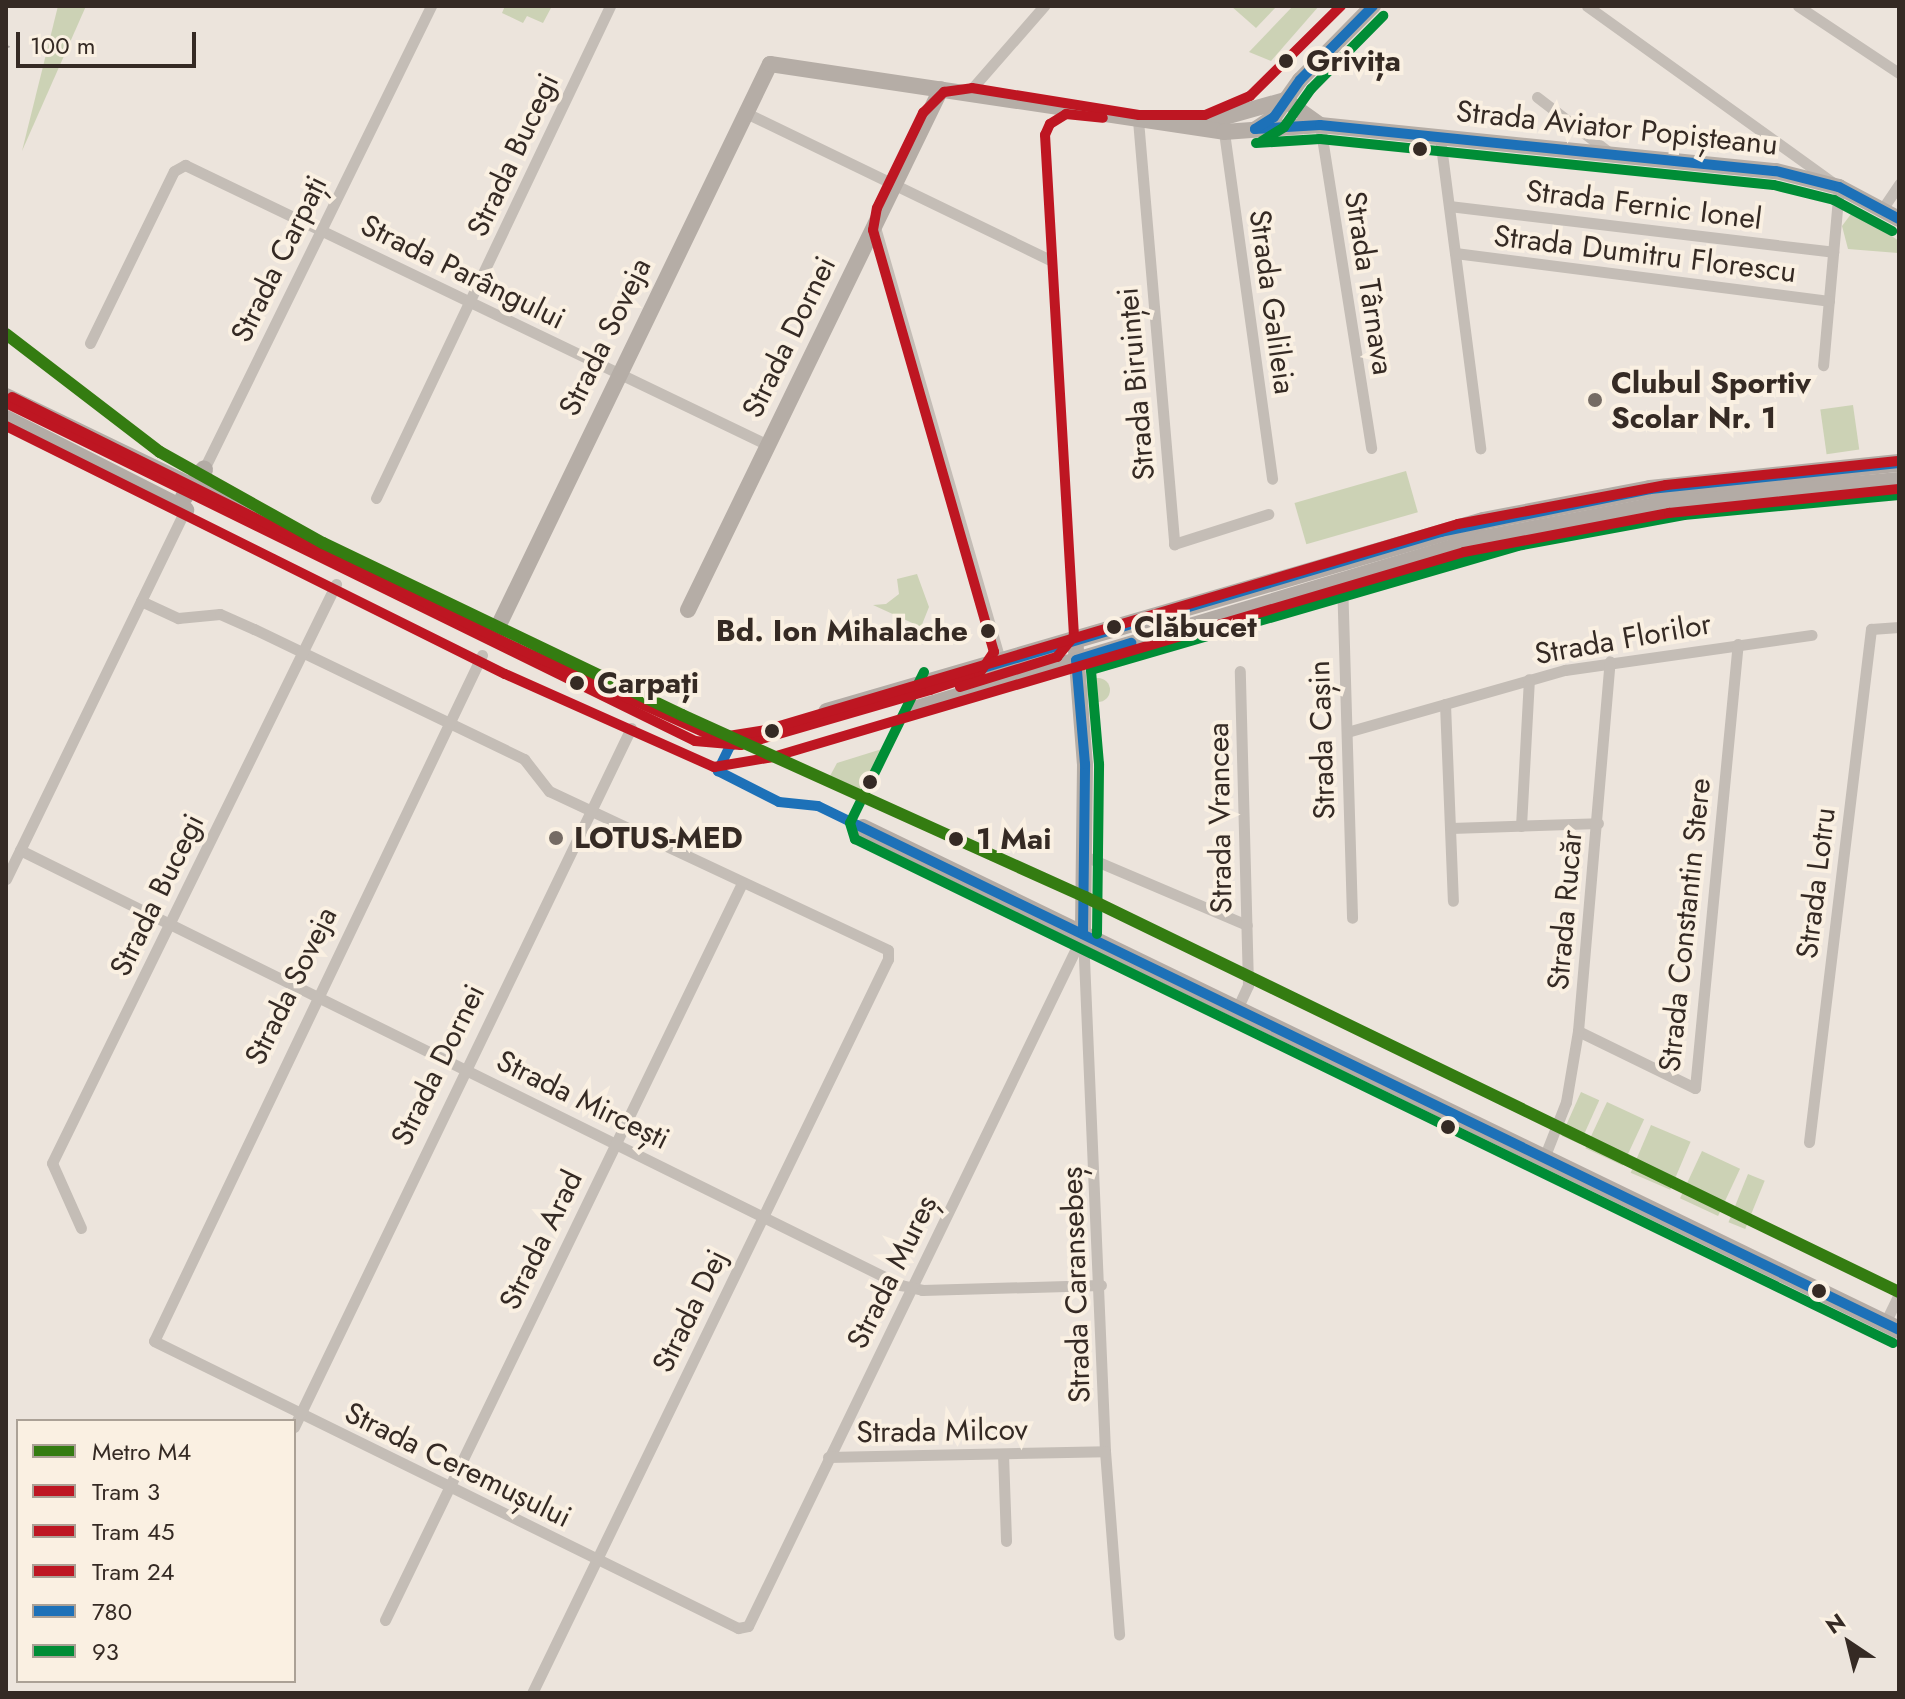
<!DOCTYPE html>
<meta charset="utf-8">
<style>
body{margin:0}
#map{position:relative;width:1905px;height:1699px;overflow:hidden;background:#ece4dc;font-family:Jost,sans-serif}
div>[style]{position:absolute}
[style*='--x']{left:calc(var(--x)*1px);top:calc(var(--y)*1px);width:calc(var(--w)*1px);rotate:calc(var(--a)*1deg)}
.green>*{inset:0;background:#ccd2b5;transform-origin:0 0}
.round{border-radius:50%}
.street>*{height:11px;margin:-5.5px;padding:0 5.5px;transform-origin:5.5px;border-radius:5.5px;background:#c4bdb6}
.secondary>*{height:16px;margin:-8px;padding:0 8px;transform-origin:8px;border-radius:8px;background:#b5ada6}
.primary>*{height:18px;margin:-9px;padding:0 9px;transform-origin:9px;border-radius:9px;background:#b3aba5}
.rail>*{height:7px;margin-top:-3.5px;transform-origin:0;background:repeating-linear-gradient(90deg,#faf0e2 0 12px,#aca5a0 0 24px);box-sizing:border-box;border-block:2px solid #aca5a0}
.bus-1>*{height:10px;margin:-5px;padding:0 5px;transform-origin:5px;border-radius:5px;background:#1d71b8}
.bus-2>*{height:10px;margin:-5px;padding:0 5px;transform-origin:5px;border-radius:5px;background:#008d36}
.tram-1>*{height:10px;margin:-5px;padding:0 5px;transform-origin:5px;border-radius:5px;background:#be1622}
.tram-2>*{height:10px;margin:-5px;padding:0 5px;transform-origin:5px;border-radius:5px;background:#be1622}
.tram-3>*{height:10px;margin:-5px;padding:0 5px;transform-origin:5px;border-radius:5px;background:#be1622}
.metro-1>*{height:12px;margin:-6px;padding:0 6px;transform-origin:6px;border-radius:6px;background:#347c11}
.dots>*{width:22px;height:22px;translate:-50% -50%;box-sizing:border-box;border:4px solid #faf0e2;border-radius:50%}
span{translate:-50% -50%;white-space:nowrap;text-align:center;line-height:1.15;-webkit-text-stroke:8px #faf0e2;paint-order:stroke}
.stop-label{font-size:30px;color:#352a24;font-weight:700}
.left{translate:0 -50%;text-align:left}
.right{translate:-100% -50%;text-align:right}
.street-label{font-size:30px;color:#352a24}
.poi-label{font-size:30px;color:#352a24;font-weight:700}
.frame{position:absolute;inset:0;border:8px solid #352a24;pointer-events:none}
.legend{position:absolute;left:16px;top:1419px;width:280px;height:264px;box-sizing:border-box;background:#faf0e2;border:2px solid #aba196;margin:0;padding:10px 14px;list-style:none;font-size:24px;color:#352a24}
.legend li{display:flex;align-items:center;gap:16px;height:40px}
.legend b{width:40px;border:2px solid #aba196}
.north{position:absolute;left:1809px;top:1603px;width:80px;height:80px;-webkit-text-stroke:6px #faf0e2;paint-order:stroke;rotate:325deg;font-size:22px;font-weight:700;line-height:32px;text-align:center;color:#352a24}
.north::after{content:'';display:block;margin:auto;width:28px;height:36px;background:#352a24;clip-path:polygon(50% 0,100% 100%,50% 72%,0 100%)}
.scale{position:absolute;left:16px;top:32px;width:180px;height:36px;box-sizing:border-box;border:4px solid #352a24;border-top:0;padding-left:10px;font-size:24px;line-height:28px;white-space:nowrap;color:#352a24;-webkit-text-stroke:6px #faf0e2;paint-order:stroke}
</style>
<div id="map">
<div class="green">
<i style="clip-path:polygon(58px 6px,86px 6px,22px 151px)"></i>
<i style="clip-path:polygon(505px 6px,552px 6px,543px 23px,527px 16px,523px 23px,502px 13px)"></i>
<i style="clip-path:polygon(1231px 6px,1277px 6px,1256px 28px)"></i>
<i style="clip-path:polygon(1293px 6px,1319px 6px,1271px 61px,1249px 52px)"></i>
<i style="clip-path:polygon(1854px 210px,1899px 241px,1898px 253px,1848px 249px,1842px 226px)"></i>
<i style="left:1853px;top:405px;width:45px;height:33px;rotate:82deg"></i>
<i style="left:1406px;top:471px;width:43px;height:116px;rotate:74deg"></i>
<i style="clip-path:polygon(917px 574px,929px 607px,921px 627px,873px 605px,886px 604px,899px 594px,897px 579px)"></i>
<i class="round" style="left:1086px;top:678px;width:24px;height:24px"></i>
<i style="clip-path:polygon(882px 749px,862px 790px,830px 776px,837px 763px)"></i>
<i style="left:1581px;top:1092px;width:20px;height:48px;rotate:24deg"></i>
<i style="left:1607px;top:1102px;width:41px;height:51px;rotate:25deg"></i>
<i style="left:1651px;top:1125px;width:43px;height:52px;rotate:23deg"></i>
<i style="left:1702px;top:1151px;width:42px;height:52px;rotate:25deg"></i>
<i style="left:1748px;top:1174px;width:18px;height:52px;rotate:22deg"></i>
</div>
<div class="street">
<i style="--x:1587;--y:6;--w:310;--a:35.7"></i>
<i style="--x:1839;--y:187;--w:179;--a:95.1"></i>
<i style="--x:1798;--y:6;--w:121;--a:33.6"></i>
<i style="--x:968;--y:93;--w:116;--a:-48.9"></i>
<i style="--x:1537;--y:97;--w:92;--a:37.5"></i>
<i style="--x:744;--y:112;--w:340;--a:25.8"></i>
<i style="--x:1138;--y:120;--w:426;--a:85.1"></i>
<i style="--x:1174;--y:544;--w:99;--a:-17.7"></i>
<i style="--x:1320;--y:125;--w:327;--a:81"></i>
<i style="--x:1224;--y:132;--w:350;--a:82.1"></i>
<i style="--x:1440;--y:138;--w:313;--a:82.6"></i>
<i style="--x:1449;--y:206;--w:387;--a:6.8"></i>
<i style="--x:1883;--y:208;--w:29;--a:-56"></i>
<i style="--x:875;--y:227;--w:451;--a:73.9"></i>
<i style="--x:1455;--y:253;--w:377;--a:7.3"></i>
<i style="--x:90;--y:343;--w:191;--a:-64"></i>
<i style="--x:174;--y:171;--w:13;--a:-29"></i>
<i style="--x:185;--y:165;--w:647;--a:25.65"></i>
<i style="--x:225;--y:496;--w:22;--a:-137"></i>
<i style="--x:209;--y:481;--w:13;--a:-113"></i>
<i style="--x:204;--y:469;--w:516;--a:-63.88"></i>
<i style="--x:376;--y:498;--w:545;--a:-64.56"></i>
<i style="--x:1342;--y:579;--w:339;--a:88.3"></i>
<i style="--x:141;--y:601;--w:41;--a:24.7"></i>
<i style="--x:178;--y:618;--w:42;--a:-5.4"></i>
<i style="--x:220;--y:614;--w:37;--a:24"></i>
<i style="--x:254;--y:629;--w:300;--a:25.7"></i>
<i style="--x:524;--y:759;--w:41;--a:52"></i>
<i style="--x:549;--y:791;--w:374;--a:25.1"></i>
<i style="--x:888;--y:950;--w:9;--a:90"></i>
<i style="--x:888;--y:959;--w:816;--a:115.87"></i>
<i style="--x:482;--y:655;--w:760;--a:115.55"></i>
<i style="--x:154;--y:1341;--w:651;--a:26.17"></i>
<i style="--x:738;--y:1628;--w:10;--a:-11"></i>
<i style="--x:748;--y:1626;--w:769;--a:-64.17"></i>
<i style="--x:1445;--y:704;--w:197;--a:87.7"></i>
<i style="--x:1347;--y:732;--w:227;--a:-15.9"></i>
<i style="--x:1565;--y:670;--w:249;--a:-8.1"></i>
<i style="--x:1521;--y:826;--w:147;--a:-86.9"></i>
<i style="--x:1451;--y:828;--w:147;--a:-1.9"></i>
<i style="--x:20;--y:850;--w:983;--a:26.28"></i>
<i style="--x:901;--y:1285;--w:22;--a:13"></i>
<i style="--x:922;--y:1290;--w:179;--a:-1.6"></i>
<i style="--x:1082;--y:855;--w:179;--a:23"></i>
<i style="--x:6;--y:879;--w:410;--a:-64.1"></i>
<i style="--x:1083;--y:935;--w:516;--a:87.56"></i>
<i style="--x:1105;--y:1451;--w:184;--a:85.6"></i>
<i style="--x:1237;--y:1009;--w:26;--a:-65"></i>
<i style="--x:1248;--y:985;--w:314;--a:-91.5"></i>
<i style="--x:1578;--y:1031;--w:130;--a:26"></i>
<i style="--x:1695;--y:1088;--w:446;--a:-84.5"></i>
<i style="--x:1809;--y:1142;--w:517;--a:-83.11"></i>
<i style="--x:1871;--y:629;--w:28;--a:-4"></i>
<i style="--x:1544;--y:1158;--w:60;--a:-68.6"></i>
<i style="--x:1566;--y:1102;--w:72;--a:-80.4"></i>
<i style="--x:1578;--y:1031;--w:371;--a:-85.1"></i>
<i style="--x:81;--y:1228;--w:71;--a:-114"></i>
<i style="--x:52;--y:1163;--w:645;--a:-63.87"></i>
<i style="--x:1885;--y:1323;--w:32;--a:-64"></i>
<i style="--x:294;--y:1427;--w:776;--a:-64.26"></i>
<i style="--x:1003;--y:1454;--w:87;--a:88"></i>
<i style="--x:828;--y:1457;--w:277;--a:-1.2"></i>
<i style="--x:385;--y:1620;--w:819;--a:-64.15"></i>
</div>
<div class="secondary">
<i style="--x:1193;--y:126;--w:96;--a:-15.8"></i>
<i style="--x:1285;--y:100;--w:43;--a:35.5"></i>
<i style="--x:1256;--y:129;--w:22;--a:-34"></i>
<i style="--x:1274;--y:117;--w:45;--a:-54.9"></i>
<i style="--x:1300;--y:80;--w:104;--a:-45.4"></i>
<i style="--x:688;--y:610;--w:579;--a:-64.1"></i>
<i style="--x:495;--y:633;--w:632;--a:-64.21"></i>
<i style="--x:770;--y:64;--w:459;--a:8.5"></i>
<i style="--x:1224;--y:132;--w:96;--a:-4.2"></i>
<i style="--x:1320;--y:125;--w:458;--a:5.8"></i>
<i style="--x:1776;--y:171;--w:65;--a:14.3"></i>
<i style="--x:1839;--y:187;--w:68;--a:28.1"></i>
<i style="--x:1075;--y:638;--w:126;--a:85.5"></i>
<i style="--x:1085;--y:764;--w:170;--a:90.7"></i>
</div>
<div class="primary">
<i style="--x:6;--y:397;--w:543;--a:25.76"></i>
<i style="--x:6;--y:419;--w:201;--a:26.9"></i>
<i style="--x:184;--y:497;--w:34;--a:-54"></i>
<i style="--x:920;--y:708;--w:588;--a:-16.71"></i>
<i style="--x:1483;--y:539;--w:203;--a:-10.8"></i>
<i style="--x:1682;--y:501;--w:218;--a:-5.3"></i>
<i style="--x:827;--y:712;--w:683;--a:-16.23"></i>
<i style="--x:1483;--y:521;--w:170;--a:-10.8"></i>
<i style="--x:1650;--y:489;--w:250;--a:-6"></i>
<i style="--x:863;--y:828;--w:1151;--a:25.85"></i>
</div>
<div class="rail">
<i style="--x:6;--y:46;--w:2;--a:-63"></i>
</div>
<div class="bus-1">
<i style="--x:1255;--y:129;--w:65;--a:-3.5"></i>
<i style="--x:1320;--y:125;--w:458;--a:5.8"></i>
<i style="--x:1776;--y:171;--w:65;--a:14.3"></i>
<i style="--x:1839;--y:187;--w:68;--a:28.1"></i>
<i style="--x:1255;--y:129;--w:22;--a:-32"></i>
<i style="--x:1274;--y:117;--w:45;--a:-54.9"></i>
<i style="--x:1300;--y:80;--w:104;--a:-45.4"></i>
<i style="--x:1899;--y:463;--w:250;--a:174"></i>
<i style="--x:1650;--y:489;--w:213;--a:168.4"></i>
<i style="--x:1441;--y:532;--w:727;--a:163.46"></i>
<i style="--x:744;--y:739;--w:16;--a:153"></i>
<i style="--x:730;--y:746;--w:28;--a:116"></i>
<i style="--x:718;--y:771;--w:68;--a:26.9"></i>
<i style="--x:779;--y:802;--w:39;--a:6"></i>
<i style="--x:818;--y:806;--w:1201;--a:25.86"></i>
<i style="--x:1083;--y:934;--w:170;--a:-89.3"></i>
<i style="--x:1085;--y:764;--w:104;--a:-94.9"></i>
<i style="--x:1076;--y:660;--w:58;--a:-17.2"></i>
</div>
<div class="bus-2">
<i style="--x:1262;--y:141;--w:26;--a:-32"></i>
<i style="--x:1284;--y:127;--w:47;--a:-54.6"></i>
<i style="--x:1311;--y:89;--w:103;--a:-45.4"></i>
<i style="--x:1256;--y:143;--w:64;--a:-3.6"></i>
<i style="--x:1320;--y:139;--w:456;--a:5.8"></i>
<i style="--x:1774;--y:185;--w:62;--a:14"></i>
<i style="--x:1834;--y:200;--w:66;--a:28.1"></i>
<i style="--x:924;--y:672;--w:168;--a:116.1"></i>
<i style="--x:850;--y:823;--w:17;--a:73"></i>
<i style="--x:855;--y:839;--w:1154;--a:25.9"></i>
<i style="--x:1097;--y:934;--w:170;--a:-89.3"></i>
<i style="--x:1099;--y:764;--w:94;--a:-94.9"></i>
<i style="--x:1091;--y:670;--w:444;--a:-16.2"></i>
<i style="--x:1517;--y:546;--w:170;--a:-10.5"></i>
<i style="--x:1684;--y:515;--w:216;--a:-5.3"></i>
</div>
<div class="tram-1">
<i style="--x:6;--y:403;--w:767;--a:26.13"></i>
<i style="--x:695;--y:741;--w:46;--a:5"></i>
<i style="--x:741;--y:745;--w:197;--a:-16.2"></i>
<i style="--x:930;--y:690;--w:52;--a:-18.1"></i>
<i style="--x:979;--y:674;--w:27;--a:-56"></i>
<i style="--x:994;--y:652;--w:439;--a:-106"></i>
<i style="--x:873;--y:230;--w:22;--a:-80"></i>
<i style="--x:877;--y:208;--w:106;--a:-64.2"></i>
<i style="--x:923;--y:113;--w:30;--a:-45"></i>
<i style="--x:944;--y:92;--w:28;--a:-8"></i>
<i style="--x:972;--y:88;--w:169;--a:9.2"></i>
<i style="--x:1139;--y:115;--w:66;--a:0"></i>
<i style="--x:1205;--y:115;--w:49;--a:-22.9"></i>
<i style="--x:1250;--y:96;--w:128;--a:-44.7"></i>
<i style="--x:960;--y:687;--w:102;--a:-17.2"></i>
<i style="--x:1057;--y:657;--w:27;--a:-51"></i>
<i style="--x:1074;--y:636;--w:502;--a:-93.31"></i>
<i style="--x:1045;--y:135;--w:12;--a:-66"></i>
<i style="--x:1050;--y:124;--w:19;--a:-32"></i>
<i style="--x:1066;--y:114;--w:37;--a:6"></i>
</div>
<div class="tram-2">
<i style="--x:6;--y:426;--w:557;--a:26.43"></i>
<i style="--x:505;--y:674;--w:229;--a:24"></i>
<i style="--x:714;--y:767;--w:60;--a:-9.6"></i>
<i style="--x:773;--y:757;--w:721;--a:-16.52"></i>
<i style="--x:1464;--y:552;--w:209;--a:-10.8"></i>
<i style="--x:1669;--y:513;--w:231;--a:-6"></i>
</div>
<div class="tram-3">
<i style="--x:12;--y:397;--w:564;--a:26.43"></i>
<i style="--x:517;--y:648;--w:218;--a:24.3"></i>
<i style="--x:716;--y:738;--w:51;--a:-9.1"></i>
<i style="--x:766;--y:730;--w:722;--a:-16.58"></i>
<i style="--x:1458;--y:524;--w:212;--a:-10.6"></i>
<i style="--x:1666;--y:485;--w:233;--a:-5.9"></i>
</div>
<div class="metro-1">
<i style="--x:6;--y:334;--w:194;--a:37.5"></i>
<i style="--x:160;--y:452;--w:187;--a:29.2"></i>
<i style="--x:323;--y:543;--w:398;--a:25.6"></i>
<i style="--x:682;--y:715;--w:442;--a:24.3"></i>
<i style="--x:1085;--y:897;--w:905;--a:25.89"></i>
</div>
<div class="dots">
<i style="left:1286px;top:61px;background:#352a24"></i>
<i style="left:1420px;top:149px;background:#352a24"></i>
<i style="left:1595px;top:400px;background:#756b64"></i>
<i style="left:1114px;top:627px;background:#352a24"></i>
<i style="left:988px;top:631px;background:#352a24"></i>
<i style="left:577px;top:683px;background:#352a24"></i>
<i style="left:772px;top:731px;background:#352a24"></i>
<i style="left:870px;top:782px;background:#352a24"></i>
<i style="left:556px;top:838px;background:#756b64"></i>
<i style="left:956px;top:839px;background:#352a24"></i>
<i style="left:1448px;top:1127px;background:#352a24"></i>
<i style="left:1819px;top:1291px;background:#352a24"></i>
</div>
<div class="stop-label">
<span class="left" style="left:1306px;top:61px">Grivița</span>
<span class="left" style="left:1134px;top:627px">Clăbucet</span>
<span class="right" style="left:968px;top:631px">Bd. Ion Mihalache</span>
<span class="left" style="left:597px;top:683px">Carpați</span>
<span class="left" style="left:976px;top:839px">1 Mai</span>
</div>
<div class="street-label">
<span style="left:1617px;top:128px;rotate:6deg">Strada Aviator Popișteanu</span>
<span style="left:513px;top:155px;rotate:-65deg">Strada Bucegi</span>
<span style="left:1644px;top:205px;rotate:7deg">Strada Fernic Ionel</span>
<span style="left:1645px;top:254px;rotate:7deg">Strada Dumitru Florescu</span>
<span style="left:279px;top:259px;rotate:-64deg">Strada Carpați</span>
<span style="left:463px;top:272px;rotate:26deg">Strada Parângului</span>
<span style="left:1369px;top:283px;rotate:81deg">Strada Târnava</span>
<span style="left:1272px;top:302px;rotate:82deg">Strada Galileia</span>
<span style="left:605px;top:337px;rotate:-64deg">Strada Soveja</span>
<span style="left:789px;top:337px;rotate:-64deg">Strada Dornei</span>
<span style="left:1136px;top:384px;rotate:-95deg">Strada Biruinței</span>
<span style="left:1623px;top:639px;rotate:-10deg">Strada Florilor</span>
<span style="left:1322px;top:740px;rotate:-92deg">Strada Cașin</span>
<span style="left:1220px;top:818px;rotate:-91deg">Strada Vrancea</span>
<span style="left:1816px;top:883px;rotate:-83deg">Strada Lotru</span>
<span style="left:157px;top:895px;rotate:-64deg">Strada Bucegi</span>
<span style="left:1565px;top:910px;rotate:-85deg">Strada Rucăr</span>
<span style="left:1685px;top:925px;rotate:-84deg">Strada Constantin Stere</span>
<span style="left:291px;top:986px;rotate:-64deg">Strada Soveja</span>
<span style="left:438px;top:1065px;rotate:-64deg">Strada Dornei</span>
<span style="left:583px;top:1100px;rotate:26deg">Strada Mircești</span>
<span style="left:541px;top:1240px;rotate:-64deg">Strada Arad</span>
<span style="left:892px;top:1272px;rotate:-64deg">Strada Mureș</span>
<span style="left:1076px;top:1285px;rotate:-92deg">Strada Caransebeș</span>
<span style="left:690px;top:1311px;rotate:-64deg">Strada Dej</span>
<span style="left:942px;top:1431px;rotate:-1deg">Strada Milcov</span>
<span style="left:458px;top:1465px;rotate:26deg">Strada Ceremușului</span>
</div>
<div class="poi-label">
<span class="left" style="left:1611px;top:400px">Clubul Sportiv<br>Scolar Nr. 1</span>
<span class="left" style="left:574px;top:838px">LOTUS-MED</span>
</div>
<div class="frame"></div>
<ul class="legend">
<li><b style="height:10px;background:#347c11"></b>Metro M4</li>
<li><b style="height:10px;background:#be1622"></b>Tram 3</li>
<li><b style="height:10px;background:#be1622"></b>Tram 45</li>
<li><b style="height:10px;background:#be1622"></b>Tram 24</li>
<li><b style="height:10px;background:#1d71b8"></b>780</li>
<li><b style="height:10px;background:#008d36"></b>93</li>
</ul>
<div class="north">N</div>
<div class="scale">100 m</div>
</div>
